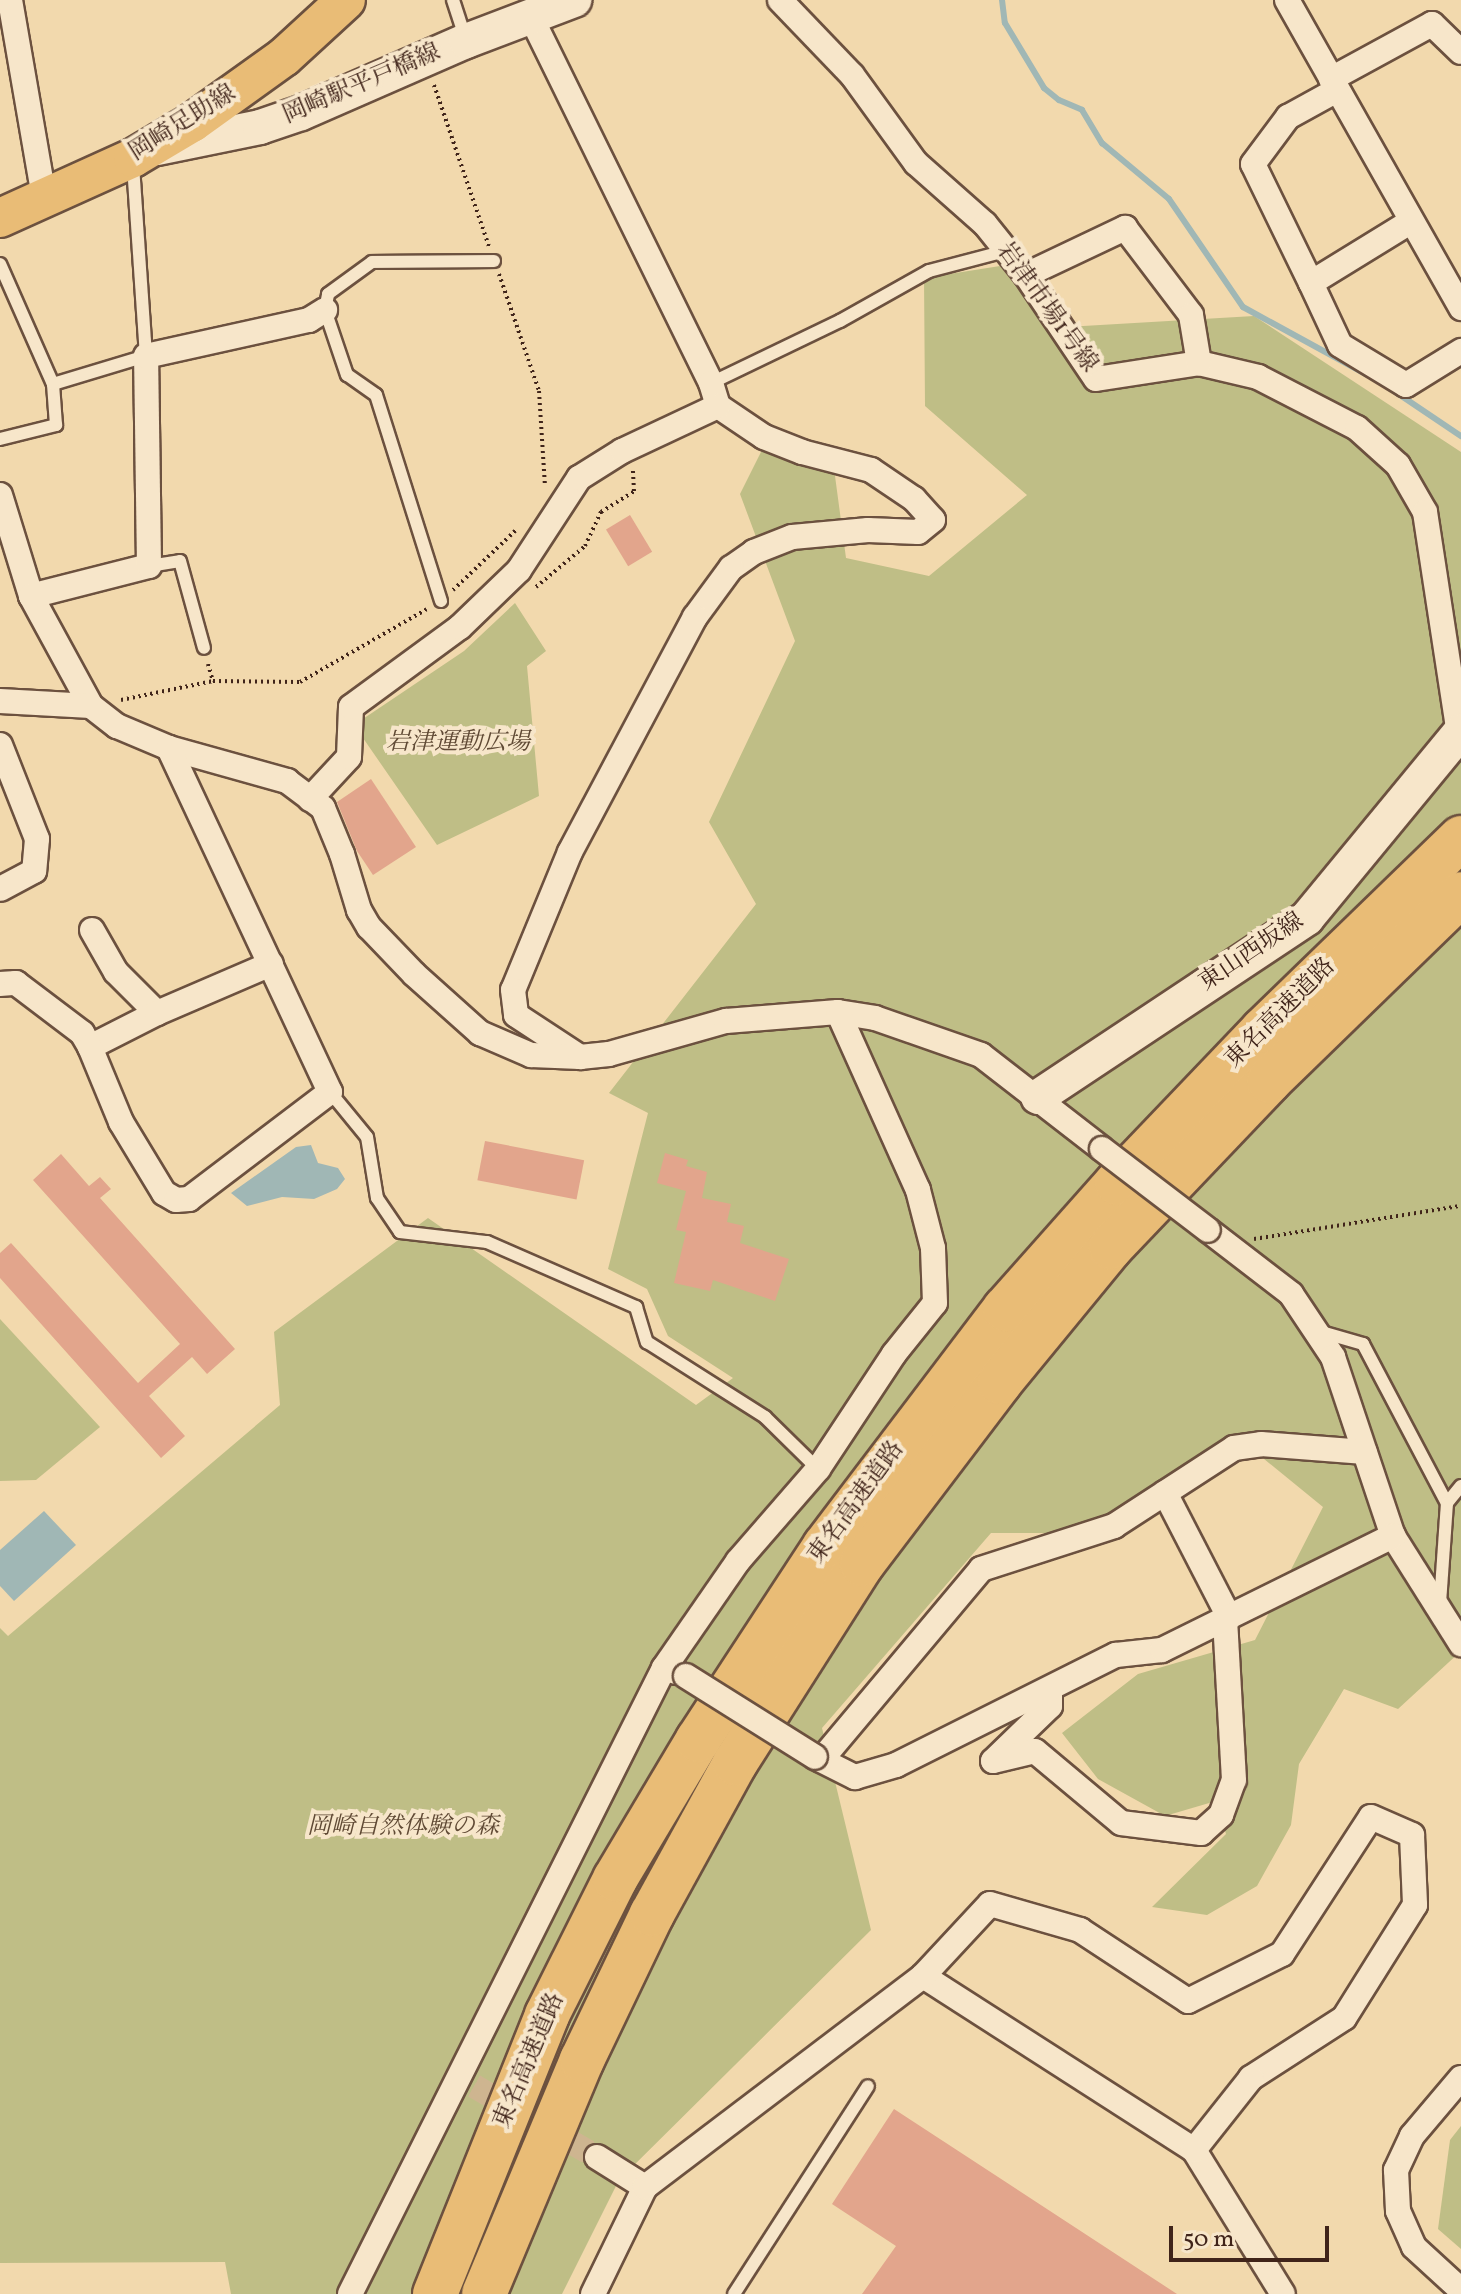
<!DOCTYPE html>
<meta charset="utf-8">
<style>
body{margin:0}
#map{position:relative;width:1461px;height:2294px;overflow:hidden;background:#f2d9ad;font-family:Vollkorn,"Noto Serif JP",serif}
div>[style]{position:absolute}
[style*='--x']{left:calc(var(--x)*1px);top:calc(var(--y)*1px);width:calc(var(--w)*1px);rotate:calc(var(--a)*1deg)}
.green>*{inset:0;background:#bfbe86}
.water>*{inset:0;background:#a0b7b5}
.stream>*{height:6px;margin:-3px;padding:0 3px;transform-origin:3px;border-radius:3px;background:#a0b7b5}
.building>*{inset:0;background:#e2a58c;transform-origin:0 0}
.street-tunnel>*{height:24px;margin-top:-12px;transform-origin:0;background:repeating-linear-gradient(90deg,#ceb590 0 24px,transparent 0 36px)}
.path>*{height:4px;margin-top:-2px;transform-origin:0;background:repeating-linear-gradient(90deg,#40241a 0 2px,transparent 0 6px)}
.roads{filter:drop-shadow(2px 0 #6c513f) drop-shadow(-2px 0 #6c513f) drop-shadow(0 2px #6c513f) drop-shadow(0 -2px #6c513f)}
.lane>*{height:12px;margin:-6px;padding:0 6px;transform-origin:6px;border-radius:6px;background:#f7e6ca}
.street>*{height:24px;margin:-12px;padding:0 12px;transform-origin:12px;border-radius:12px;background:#f7e6ca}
.secondary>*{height:34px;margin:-17px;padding:0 17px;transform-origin:17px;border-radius:17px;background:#f7e6ca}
.primary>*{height:38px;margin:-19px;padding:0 19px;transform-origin:19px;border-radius:19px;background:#e9bc76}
.highway>*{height:44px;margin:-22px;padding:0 22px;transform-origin:22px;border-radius:22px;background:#e9bc76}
.bridges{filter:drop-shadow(2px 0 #6c513f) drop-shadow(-2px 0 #6c513f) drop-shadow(0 2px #6c513f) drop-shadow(0 -2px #6c513f)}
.street-bridge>*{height:24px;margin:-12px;padding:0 12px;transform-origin:12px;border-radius:12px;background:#f7e6ca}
span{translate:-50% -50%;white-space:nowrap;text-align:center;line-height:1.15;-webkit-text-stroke:8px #f7e6ca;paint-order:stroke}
.street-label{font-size:24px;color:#40241a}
.park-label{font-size:24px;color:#604a35;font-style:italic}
.scale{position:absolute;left:1169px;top:2226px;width:160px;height:36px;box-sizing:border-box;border:4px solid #40241a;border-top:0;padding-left:10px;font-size:24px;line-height:28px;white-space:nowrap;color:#40241a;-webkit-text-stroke:6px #f7e6ca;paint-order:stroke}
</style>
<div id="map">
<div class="green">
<i style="clip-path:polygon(1000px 266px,1049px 328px,1254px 316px,1461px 452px,1461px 1651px,1398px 1709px,1344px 1689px,1299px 1764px,1291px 1825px,1257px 1886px,1207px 1915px,1152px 1907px,1226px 1834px,1216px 1801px,1165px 1816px,1098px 1779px,1062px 1733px,1138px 1674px,1255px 1640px,1323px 1507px,1253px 1450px,1118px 1533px,991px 1533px,822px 1728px,871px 1930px,619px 2180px,562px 2294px,231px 2294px,225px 2262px,0 2263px,0 1628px,8px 1636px,280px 1405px,274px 1332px,428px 1218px,696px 1405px,733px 1378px,668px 1336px,647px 1289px,608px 1269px,648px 1113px,609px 1093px,756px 904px,709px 822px,795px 641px,740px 494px,768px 438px,833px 461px,846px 558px,929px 576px,1027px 495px,925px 406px,924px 278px)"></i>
<i style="clip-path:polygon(515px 603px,546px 651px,527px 666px,539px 796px,437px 845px,354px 725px,464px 651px)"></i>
<i style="clip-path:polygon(0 1319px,100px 1427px,36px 1480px,0 1481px)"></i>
<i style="clip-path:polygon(1461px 2126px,1461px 2249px,1438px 2229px,1450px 2140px)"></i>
</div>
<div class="water">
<i style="clip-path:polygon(311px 1145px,318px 1163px,338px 1168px,345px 1179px,337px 1189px,314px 1199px,282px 1197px,247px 1206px,231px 1193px,296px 1147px)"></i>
<i style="clip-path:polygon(44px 1511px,76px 1545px,14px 1601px,0 1586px,0 1550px)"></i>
</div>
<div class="stream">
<i style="--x:1002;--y:0;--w:23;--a:83"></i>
<i style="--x:1005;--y:23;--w:76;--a:59"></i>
<i style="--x:1044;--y:88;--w:19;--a:39"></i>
<i style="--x:1059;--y:100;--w:25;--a:23"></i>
<i style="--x:1082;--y:110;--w:39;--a:59"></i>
<i style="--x:1102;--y:143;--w:87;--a:39.9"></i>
<i style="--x:1169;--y:199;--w:131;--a:55.6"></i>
<i style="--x:1243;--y:307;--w:141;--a:28.7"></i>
<i style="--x:1394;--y:391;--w:81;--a:33.9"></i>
</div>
<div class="building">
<i style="left:630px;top:515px;width:43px;height:28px;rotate:59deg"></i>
<i style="clip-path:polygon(371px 779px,416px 847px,373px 875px,357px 851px,337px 802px)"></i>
<i style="left:485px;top:1141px;width:101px;height:40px;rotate:11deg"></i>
<i style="clip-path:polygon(665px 1153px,688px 1160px,686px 1166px,707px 1172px,702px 1198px,731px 1204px,727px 1222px,744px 1226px,740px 1243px,789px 1259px,775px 1301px,713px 1280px,710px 1291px,674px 1283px,686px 1232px,676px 1230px,686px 1191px,657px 1183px)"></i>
<i style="clip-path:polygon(61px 1154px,89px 1186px,100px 1177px,111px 1189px,100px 1198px,235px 1349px,207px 1374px,192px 1357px,149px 1396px,185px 1436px,161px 1458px,0 1278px,0 1253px,11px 1243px,138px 1383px,180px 1344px,33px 1180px)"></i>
<i style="clip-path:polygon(894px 2109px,1177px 2294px,862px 2294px,896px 2246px,832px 2204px)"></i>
</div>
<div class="street-tunnel">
<i style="--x:474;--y:2086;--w:142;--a:30"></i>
</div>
<div class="path">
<i style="--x:434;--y:85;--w:171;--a:71.2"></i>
<i style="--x:499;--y:274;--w:124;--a:71.1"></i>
<i style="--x:539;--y:391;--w:95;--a:86.4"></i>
<i style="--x:536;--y:587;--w:64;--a:-39.9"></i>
<i style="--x:585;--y:546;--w:38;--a:-65"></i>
<i style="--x:601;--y:512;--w:39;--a:-32"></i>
<i style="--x:634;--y:491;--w:22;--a:-93"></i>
<i style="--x:453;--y:590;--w:87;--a:-43.6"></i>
<i style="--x:208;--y:664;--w:18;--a:74"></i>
<i style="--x:121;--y:700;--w:94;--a:-11.7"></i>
<i style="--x:213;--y:681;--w:87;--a:0.7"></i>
<i style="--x:300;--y:682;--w:146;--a:-29.9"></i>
<i style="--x:1254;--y:1239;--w:210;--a:-9.1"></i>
</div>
<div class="roads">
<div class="lane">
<i style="--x:453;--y:0;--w:40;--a:72"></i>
<i style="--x:0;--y:264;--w:131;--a:66.2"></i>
<i style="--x:711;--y:383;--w:143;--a:-25.7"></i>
<i style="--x:840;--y:321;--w:102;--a:-29.3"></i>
<i style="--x:929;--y:271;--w:79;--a:-14.7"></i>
<i style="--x:0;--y:439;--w:58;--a:-14"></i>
<i style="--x:56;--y:425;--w:41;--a:-94.2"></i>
<i style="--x:53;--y:384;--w:97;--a:-16.8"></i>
<i style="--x:146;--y:356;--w:191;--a:-93.9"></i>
<i style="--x:149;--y:566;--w:31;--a:-9"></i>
<i style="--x:180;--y:561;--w:90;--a:74.6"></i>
<i style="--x:441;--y:601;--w:216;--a:-107.5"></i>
<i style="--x:376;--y:395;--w:35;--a:-145"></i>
<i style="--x:347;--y:375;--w:69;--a:-108.7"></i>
<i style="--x:325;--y:310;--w:16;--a:-79"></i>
<i style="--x:328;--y:294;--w:54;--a:-36"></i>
<i style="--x:372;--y:262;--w:122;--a:-0.5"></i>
<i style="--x:330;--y:1092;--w:58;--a:50.6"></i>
<i style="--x:367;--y:1137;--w:62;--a:80.7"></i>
<i style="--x:377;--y:1198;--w:41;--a:55.9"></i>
<i style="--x:400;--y:1232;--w:88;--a:6.6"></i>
<i style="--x:487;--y:1242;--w:163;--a:23.6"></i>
<i style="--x:636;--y:1307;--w:37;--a:73"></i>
<i style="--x:647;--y:1342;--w:140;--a:32.4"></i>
<i style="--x:765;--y:1417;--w:74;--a:44.5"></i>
<i style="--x:1318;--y:1331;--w:47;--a:16.1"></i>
<i style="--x:1363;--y:1344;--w:180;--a:62.2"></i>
<i style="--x:1447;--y:1503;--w:22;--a:-51"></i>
<i style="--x:1440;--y:1603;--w:100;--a:-86"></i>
<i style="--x:734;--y:2294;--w:247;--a:-57.2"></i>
</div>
<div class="street">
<i style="--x:10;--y:0;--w:199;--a:80.2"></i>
<i style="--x:780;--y:0;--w:104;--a:46.2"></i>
<i style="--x:852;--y:75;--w:109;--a:54"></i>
<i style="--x:916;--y:163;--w:92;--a:41.5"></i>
<i style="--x:985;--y:224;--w:65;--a:51.2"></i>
<i style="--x:1026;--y:275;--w:125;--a:56.1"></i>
<i style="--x:1096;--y:379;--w:104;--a:-8.8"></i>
<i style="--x:1199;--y:363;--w:61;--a:13.3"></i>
<i style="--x:1258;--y:377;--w:111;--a:27.3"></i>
<i style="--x:1357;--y:428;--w:55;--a:42.1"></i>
<i style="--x:1398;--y:465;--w:54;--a:60.1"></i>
<i style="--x:1425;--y:512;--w:225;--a:81.3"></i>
<i style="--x:1287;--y:0;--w:354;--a:60.5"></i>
<i style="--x:531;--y:17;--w:408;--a:63.8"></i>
<i style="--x:711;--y:383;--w:24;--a:73"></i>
<i style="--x:718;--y:406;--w:55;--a:34"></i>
<i style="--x:764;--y:437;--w:41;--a:21.5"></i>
<i style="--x:802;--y:452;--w:71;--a:14.6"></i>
<i style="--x:871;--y:470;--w:52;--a:34"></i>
<i style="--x:914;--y:499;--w:28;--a:48"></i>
<i style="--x:933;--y:520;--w:19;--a:141"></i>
<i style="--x:918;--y:532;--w:50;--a:-177.7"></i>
<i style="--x:868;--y:530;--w:76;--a:174.7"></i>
<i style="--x:792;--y:537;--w:41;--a:158.5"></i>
<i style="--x:754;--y:552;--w:28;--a:145"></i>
<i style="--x:731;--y:568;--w:61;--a:126.3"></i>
<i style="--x:695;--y:617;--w:266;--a:118"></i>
<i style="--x:570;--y:852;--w:149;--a:112.4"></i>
<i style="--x:513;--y:990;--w:25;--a:83"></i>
<i style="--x:516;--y:1015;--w:77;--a:33.3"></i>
<i style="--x:1331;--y:79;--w:115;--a:-28.6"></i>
<i style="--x:1432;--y:24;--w:40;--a:44"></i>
<i style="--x:1410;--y:222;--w:116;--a:148.4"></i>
<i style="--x:1311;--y:283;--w:68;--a:64.9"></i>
<i style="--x:1340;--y:345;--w:77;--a:31.2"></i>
<i style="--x:1406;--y:385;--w:65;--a:-31.7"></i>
<i style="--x:1026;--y:275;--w:110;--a:-25.4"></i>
<i style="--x:1125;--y:228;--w:109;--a:52.8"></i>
<i style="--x:1191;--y:315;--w:49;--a:80.5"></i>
<i style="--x:1311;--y:283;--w:132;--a:-116"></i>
<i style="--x:1253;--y:164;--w:59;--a:-53.3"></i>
<i style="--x:1288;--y:117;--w:56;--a:-28.9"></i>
<i style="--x:0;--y:495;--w:106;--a:72.9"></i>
<i style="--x:31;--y:596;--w:125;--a:61.4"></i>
<i style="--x:91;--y:706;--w:33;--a:38"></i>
<i style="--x:117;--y:726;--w:56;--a:22.9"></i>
<i style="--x:169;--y:748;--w:123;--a:15.6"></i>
<i style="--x:287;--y:781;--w:45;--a:36.9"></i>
<i style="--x:323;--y:808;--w:50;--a:67.6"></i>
<i style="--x:342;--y:854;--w:59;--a:73.1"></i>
<i style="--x:359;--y:910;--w:20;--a:60"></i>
<i style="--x:369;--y:927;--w:65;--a:46.2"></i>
<i style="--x:414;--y:974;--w:89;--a:41.8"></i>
<i style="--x:480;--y:1033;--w:56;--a:23.3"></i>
<i style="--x:531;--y:1055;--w:49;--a:2.3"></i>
<i style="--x:580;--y:1057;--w:29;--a:-6"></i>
<i style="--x:609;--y:1054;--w:122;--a:-15.8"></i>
<i style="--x:726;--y:1021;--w:112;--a:-4.6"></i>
<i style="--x:838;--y:1012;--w:37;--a:9"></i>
<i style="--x:875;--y:1018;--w:112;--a:19.2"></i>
<i style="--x:981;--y:1055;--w:153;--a:37.8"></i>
<i style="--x:31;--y:596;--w:122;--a:-14.3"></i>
<i style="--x:149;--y:566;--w:210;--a:-90.8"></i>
<i style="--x:146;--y:356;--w:167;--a:-12.5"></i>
<i style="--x:309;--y:320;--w:19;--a:-32"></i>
<i style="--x:0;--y:701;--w:91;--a:3.1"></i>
<i style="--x:0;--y:745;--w:101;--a:68.5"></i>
<i style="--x:37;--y:839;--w:32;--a:95"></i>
<i style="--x:34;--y:871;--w:38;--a:152"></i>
<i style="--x:310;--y:799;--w:57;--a:-47.1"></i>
<i style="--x:349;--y:757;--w:50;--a:-87.7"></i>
<i style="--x:351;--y:707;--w:135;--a:-36.3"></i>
<i style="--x:460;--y:627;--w:82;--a:-44"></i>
<i style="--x:519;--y:570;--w:110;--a:-56.9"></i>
<i style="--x:579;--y:478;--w:51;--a:-32.1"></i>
<i style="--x:622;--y:451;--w:106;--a:-25.1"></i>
<i style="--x:92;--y:930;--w:48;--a:60.3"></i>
<i style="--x:116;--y:972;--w:58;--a:45"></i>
<i style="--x:0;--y:984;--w:16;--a:-4"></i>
<i style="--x:16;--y:983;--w:83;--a:37.1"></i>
<i style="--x:82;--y:1033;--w:16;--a:60"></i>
<i style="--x:90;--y:1047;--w:75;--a:-26.9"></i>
<i style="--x:157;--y:1013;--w:124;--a:-23.3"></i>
<i style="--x:90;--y:1047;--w:81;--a:67.5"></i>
<i style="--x:121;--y:1122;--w:83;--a:58.8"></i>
<i style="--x:164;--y:1193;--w:14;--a:30"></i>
<i style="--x:176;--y:1200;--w:13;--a:-4"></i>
<i style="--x:189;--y:1199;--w:177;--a:-37.2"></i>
<i style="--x:330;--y:1092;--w:380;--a:-115.1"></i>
<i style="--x:1208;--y:1230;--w:105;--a:37.6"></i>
<i style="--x:1291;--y:1294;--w:76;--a:56.3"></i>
<i style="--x:1333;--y:1357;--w:189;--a:71.5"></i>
<i style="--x:1393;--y:1536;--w:128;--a:57.8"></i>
<i style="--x:1165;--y:1493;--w:140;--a:62.7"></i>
<i style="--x:664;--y:1668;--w:130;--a:-55.3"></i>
<i style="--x:738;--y:1561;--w:122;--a:-49"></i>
<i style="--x:818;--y:1469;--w:138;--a:-56.5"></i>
<i style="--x:894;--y:1354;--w:65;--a:-51.2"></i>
<i style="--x:935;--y:1303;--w:55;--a:-92.1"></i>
<i style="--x:933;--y:1248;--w:60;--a:-104.5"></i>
<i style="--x:918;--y:1190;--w:195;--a:-114.2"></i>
<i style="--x:1050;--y:1689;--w:17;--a:90"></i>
<i style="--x:1050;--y:1706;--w:79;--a:136"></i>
<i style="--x:993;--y:1761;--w:43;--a:-13.4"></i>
<i style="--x:1035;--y:1751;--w:112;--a:39.9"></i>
<i style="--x:1121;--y:1823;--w:81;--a:7.1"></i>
<i style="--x:1201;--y:1833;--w:27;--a:-42"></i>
<i style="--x:1221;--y:1815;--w:37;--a:-70"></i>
<i style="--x:1234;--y:1780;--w:161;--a:-93.2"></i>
<i style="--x:815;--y:1757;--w:45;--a:26.6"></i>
<i style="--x:855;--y:1777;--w:43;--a:-16.3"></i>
<i style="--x:896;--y:1765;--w:246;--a:-26.6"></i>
<i style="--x:1116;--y:1655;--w:46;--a:-6.2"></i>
<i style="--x:1162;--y:1650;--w:258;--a:-26.3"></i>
<i style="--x:821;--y:1760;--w:249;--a:-50"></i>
<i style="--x:981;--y:1569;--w:140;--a:-17.9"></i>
<i style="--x:1114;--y:1526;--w:143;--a:-33"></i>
<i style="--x:1234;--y:1448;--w:27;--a:-8"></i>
<i style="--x:1261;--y:1444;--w:104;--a:4.4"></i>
<i style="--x:923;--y:1976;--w:322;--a:32.7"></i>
<i style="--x:1194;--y:2150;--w:169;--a:58.3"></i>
<i style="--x:1461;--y:2078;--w:76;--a:130.2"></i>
<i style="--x:1412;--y:2136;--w:38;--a:115"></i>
<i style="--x:1396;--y:2170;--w:41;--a:87.2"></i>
<i style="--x:1398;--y:2211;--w:39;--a:66"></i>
<i style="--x:1414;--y:2247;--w:64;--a:42.5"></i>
<i style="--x:597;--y:2157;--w:57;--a:32"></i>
<i style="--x:350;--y:2294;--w:700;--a:-63.36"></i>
<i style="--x:664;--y:1668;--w:13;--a:18"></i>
<i style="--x:593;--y:2294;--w:119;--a:-64.1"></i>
<i style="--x:645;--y:2187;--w:349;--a:-37.2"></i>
<i style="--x:923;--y:1976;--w:98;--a:-47.1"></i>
<i style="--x:990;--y:1904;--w:94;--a:16.1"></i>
<i style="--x:1080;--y:1930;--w:129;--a:33.3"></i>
<i style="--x:1188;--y:2001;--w:105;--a:-26.6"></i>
<i style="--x:1282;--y:1954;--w:163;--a:-57"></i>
<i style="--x:1371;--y:1817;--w:45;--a:23.7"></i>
<i style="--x:1412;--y:1835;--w:70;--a:87.5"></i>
<i style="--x:1415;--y:1905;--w:133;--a:122.1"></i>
<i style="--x:1344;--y:2018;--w:111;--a:147.2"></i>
<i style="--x:1251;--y:2078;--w:92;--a:128.4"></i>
</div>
<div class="secondary">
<i style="--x:157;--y:148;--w:105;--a:-11.5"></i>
<i style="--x:260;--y:127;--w:43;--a:-18.9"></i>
<i style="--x:301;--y:113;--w:180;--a:-23.6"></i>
<i style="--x:466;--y:41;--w:116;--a:-20.8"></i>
<i style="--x:1038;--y:1097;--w:323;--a:-33.6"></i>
<i style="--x:1307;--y:918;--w:242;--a:-50.5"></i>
</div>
<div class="primary">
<i style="--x:0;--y:218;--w:146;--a:-24.3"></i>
<i style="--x:133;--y:158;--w:69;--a:-30.7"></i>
<i style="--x:192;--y:123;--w:113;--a:-35.7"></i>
<i style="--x:284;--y:57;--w:84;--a:-42.6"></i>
</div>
<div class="highway">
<i style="--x:435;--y:2294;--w:301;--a:-68.1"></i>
<i style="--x:547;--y:2015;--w:152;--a:-63.4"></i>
<i style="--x:615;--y:1879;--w:162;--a:-59.2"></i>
<i style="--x:698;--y:1740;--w:232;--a:-56.8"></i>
<i style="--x:825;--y:1546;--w:298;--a:-52.8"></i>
<i style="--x:1005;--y:1309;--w:169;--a:-48.4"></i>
<i style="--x:1117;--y:1183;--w:211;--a:-46.3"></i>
<i style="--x:1263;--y:1030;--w:276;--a:-44.1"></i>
<i style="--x:484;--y:2294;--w:254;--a:-67.3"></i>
<i style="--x:582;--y:2060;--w:162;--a:-64.4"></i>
<i style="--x:652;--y:1914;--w:172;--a:-61.2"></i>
<i style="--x:735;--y:1763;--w:236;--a:-57.5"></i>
<i style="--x:862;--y:1564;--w:228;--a:-52.8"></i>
<i style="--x:1000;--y:1382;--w:175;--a:-50.6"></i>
<i style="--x:1111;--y:1247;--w:229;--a:-46.4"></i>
<i style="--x:1269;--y:1081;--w:268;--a:-44.2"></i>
</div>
</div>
<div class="bridges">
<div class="street-bridge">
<i style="--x:1102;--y:1149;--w:133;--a:37.4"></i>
<i style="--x:686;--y:1676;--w:152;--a:32.1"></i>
</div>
</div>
<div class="street-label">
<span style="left:362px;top:85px;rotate:-23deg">岡崎駅平戸橋線</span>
<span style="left:183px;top:124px;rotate:-32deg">岡崎足助線</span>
<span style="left:1046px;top:308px;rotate:54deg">岩津市場1号線</span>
<span style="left:1252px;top:953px;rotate:-34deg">東山西坂線</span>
<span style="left:1281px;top:1014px;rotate:-45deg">東名高速道路</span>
<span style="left:857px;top:1503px;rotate:-54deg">東名高速道路</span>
<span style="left:530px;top:2061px;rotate:-67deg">東名高速道路</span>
</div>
<div class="park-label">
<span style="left:458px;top:744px">岩津運動広場</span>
<span style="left:403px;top:1828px">岡崎自然体験の森</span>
</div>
<div class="scale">50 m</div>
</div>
